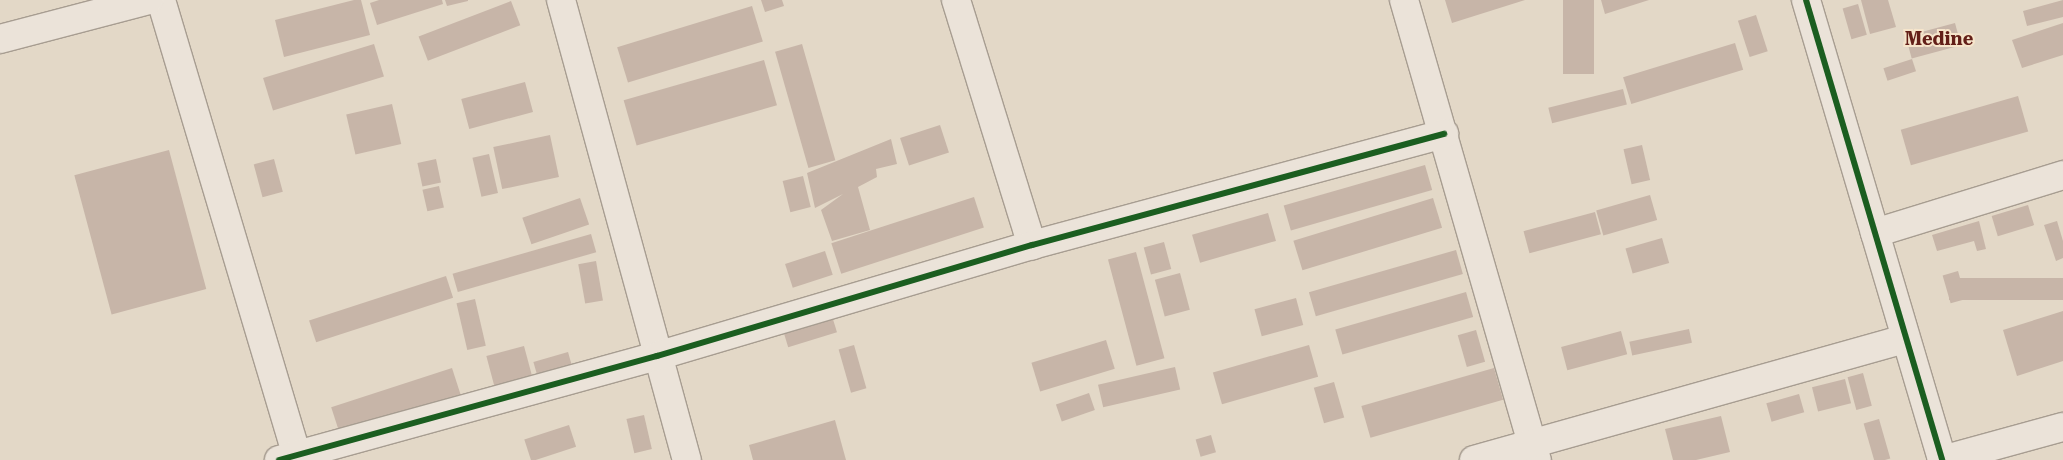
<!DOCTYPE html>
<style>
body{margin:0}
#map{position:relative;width:2063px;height:460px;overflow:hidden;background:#e3d8c7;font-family:"Roboto Serif",serif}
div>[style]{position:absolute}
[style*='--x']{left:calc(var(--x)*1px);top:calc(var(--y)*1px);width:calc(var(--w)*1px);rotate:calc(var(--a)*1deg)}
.building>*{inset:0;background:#c7b5a8;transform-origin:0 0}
.roads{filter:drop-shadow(1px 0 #a79d91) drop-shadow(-1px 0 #a79d91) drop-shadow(0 1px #a79d91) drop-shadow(0 -1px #a79d91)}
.minor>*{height:28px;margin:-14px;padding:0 14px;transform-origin:14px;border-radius:14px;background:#ebe3d9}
.cycleway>*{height:6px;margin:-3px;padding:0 3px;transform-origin:3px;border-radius:3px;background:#1b5e20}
span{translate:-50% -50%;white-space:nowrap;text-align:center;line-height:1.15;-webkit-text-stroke:4px #f6e5cb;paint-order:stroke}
.quarter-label{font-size:18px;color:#631f18;font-weight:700}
</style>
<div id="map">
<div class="building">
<i style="clip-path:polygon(354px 0,361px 0,370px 35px,284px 57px,275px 20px)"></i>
<i style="clip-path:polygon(379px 0,442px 0,443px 4px,377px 25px,370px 3px)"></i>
<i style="clip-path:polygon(445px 0,468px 0,468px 1px,447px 6px)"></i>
<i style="clip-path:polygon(761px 0,782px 0,784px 6px,765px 12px)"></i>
<i style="clip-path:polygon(1445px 0,1525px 0,1452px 23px)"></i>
<i style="left:1563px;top:0;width:31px;height:74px"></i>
<i style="clip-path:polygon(1601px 0,1649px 0,1605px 14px)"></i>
<i style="clip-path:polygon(1861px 0,1888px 0,1896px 27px,1870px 34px)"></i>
<i style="clip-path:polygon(2063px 0,2063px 17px,2027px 26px,2023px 11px)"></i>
<i style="left:511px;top:1px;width:26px;height:99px;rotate:69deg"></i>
<i style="left:1858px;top:4px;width:32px;height:16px;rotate:74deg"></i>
<i style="left:752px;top:6px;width:37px;height:141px;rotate:73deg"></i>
<i style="left:1756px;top:15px;width:38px;height:19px;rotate:72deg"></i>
<i style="left:1955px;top:23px;width:23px;height:51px;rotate:75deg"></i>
<i style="clip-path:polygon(2063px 23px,2063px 55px,2022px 68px,2012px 40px)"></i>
<i style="left:1735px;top:43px;width:28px;height:117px;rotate:73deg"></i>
<i style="left:374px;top:44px;width:34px;height:116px;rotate:73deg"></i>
<i style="left:802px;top:44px;width:121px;height:28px;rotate:74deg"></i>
<i style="left:1912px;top:59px;width:13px;height:30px;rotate:72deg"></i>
<i style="left:764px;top:60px;width:47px;height:146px;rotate:74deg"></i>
<i style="left:525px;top:82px;width:31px;height:66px;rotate:75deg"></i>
<i style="left:1623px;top:89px;width:16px;height:77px;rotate:76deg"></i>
<i style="left:2018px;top:96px;width:37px;height:122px;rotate:74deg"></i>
<i style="left:392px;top:104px;width:41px;height:47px;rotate:77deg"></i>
<i style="left:940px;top:125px;width:29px;height:42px;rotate:72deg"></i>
<i style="left:550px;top:135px;width:43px;height:58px;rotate:78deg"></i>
<i style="clip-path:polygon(891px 139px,897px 164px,876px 169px,877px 177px,858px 187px,870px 230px,832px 241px,821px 210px,843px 194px,815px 208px,807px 173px)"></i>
<i style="left:1642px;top:145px;width:36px;height:19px;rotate:77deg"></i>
<i style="left:169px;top:150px;width:144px;height:98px;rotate:75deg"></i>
<i style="left:489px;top:154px;width:40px;height:17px;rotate:77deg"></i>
<i style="left:274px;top:159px;width:34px;height:21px;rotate:75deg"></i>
<i style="left:436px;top:159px;width:24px;height:19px;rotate:78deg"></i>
<i style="left:1425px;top:165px;width:26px;height:147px;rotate:74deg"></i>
<i style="left:803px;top:176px;width:32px;height:21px;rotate:76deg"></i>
<i style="left:439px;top:186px;width:22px;height:17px;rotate:77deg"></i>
<i style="left:1650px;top:195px;width:26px;height:56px;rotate:74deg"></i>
<i style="left:974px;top:197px;width:32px;height:150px;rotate:72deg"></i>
<i style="left:580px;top:198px;width:28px;height:61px;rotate:71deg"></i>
<i style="left:1433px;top:198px;width:31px;height:146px;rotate:73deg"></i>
<i style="left:2028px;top:205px;width:21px;height:38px;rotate:73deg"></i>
<i style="left:1595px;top:212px;width:23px;height:74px;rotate:75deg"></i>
<i style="left:1268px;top:213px;width:29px;height:79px;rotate:74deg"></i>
<i style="clip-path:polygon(1979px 221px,1986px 249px,1977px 251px,1974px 241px,1937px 251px,1932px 235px)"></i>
<i style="clip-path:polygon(2057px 221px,2063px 241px,2063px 258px,2056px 261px,2044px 225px)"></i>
<i style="left:591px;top:234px;width:19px;height:144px;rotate:74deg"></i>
<i style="left:1662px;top:238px;width:26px;height:38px;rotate:74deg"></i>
<i style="left:1164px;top:242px;width:28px;height:21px;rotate:75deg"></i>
<i style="left:1456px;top:250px;width:25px;height:153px;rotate:74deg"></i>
<i style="left:825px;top:251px;width:25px;height:42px;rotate:72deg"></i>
<i style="left:1136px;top:252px;width:110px;height:29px;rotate:75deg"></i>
<i style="left:596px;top:261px;width:40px;height:18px;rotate:80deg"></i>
<i style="left:1958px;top:271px;width:29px;height:16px;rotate:74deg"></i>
<i style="left:1180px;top:273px;width:38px;height:26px;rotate:75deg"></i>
<i style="left:446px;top:276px;width:23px;height:144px;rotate:72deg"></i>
<i style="left:2063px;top:278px;width:22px;height:114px;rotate:90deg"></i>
<i style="left:1466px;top:292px;width:26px;height:136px;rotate:74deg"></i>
<i style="left:1296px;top:298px;width:28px;height:43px;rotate:75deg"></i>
<i style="left:475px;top:299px;width:48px;height:19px;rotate:77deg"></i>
<i style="clip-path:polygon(2063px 311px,2063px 361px,2017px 376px,2003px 330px)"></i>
<i style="left:832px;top:316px;width:17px;height:51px;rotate:73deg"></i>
<i style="left:1689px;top:329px;width:14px;height:61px;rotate:78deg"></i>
<i style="left:1476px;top:330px;width:33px;height:19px;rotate:74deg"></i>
<i style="left:1621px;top:331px;width:24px;height:62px;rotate:75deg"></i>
<i style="left:1106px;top:340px;width:30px;height:78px;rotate:73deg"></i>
<i style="left:854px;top:345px;width:45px;height:16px;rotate:74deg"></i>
<i style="left:1309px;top:345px;width:33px;height:100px;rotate:74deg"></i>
<i style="left:524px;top:346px;width:34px;height:39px;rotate:75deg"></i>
<i style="left:568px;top:352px;width:15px;height:36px;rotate:74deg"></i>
<i style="left:1175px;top:367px;width:23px;height:79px;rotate:77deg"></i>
<i style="left:452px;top:368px;width:33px;height:127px;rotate:72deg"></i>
<i style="left:1494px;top:368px;width:33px;height:138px;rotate:74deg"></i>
<i style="left:1863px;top:373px;width:34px;height:16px;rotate:75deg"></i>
<i style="left:1845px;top:379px;width:25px;height:34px;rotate:76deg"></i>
<i style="left:1334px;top:382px;width:37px;height:21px;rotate:74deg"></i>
<i style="left:1089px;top:393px;width:18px;height:35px;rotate:71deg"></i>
<i style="left:1799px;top:394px;width:19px;height:34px;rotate:74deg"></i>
<i style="left:644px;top:415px;width:35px;height:18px;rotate:77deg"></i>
<i style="clip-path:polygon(1721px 416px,1730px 452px,1696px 460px,1673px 460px,1665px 429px)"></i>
<i style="left:1879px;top:419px;width:41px;height:16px;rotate:74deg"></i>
<i style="clip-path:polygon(835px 420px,846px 460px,753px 460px,749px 445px)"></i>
<i style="left:569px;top:425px;width:23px;height:47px;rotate:72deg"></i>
<i style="left:1211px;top:435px;width:18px;height:16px;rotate:74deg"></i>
</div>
<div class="roads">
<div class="minor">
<i style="--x:161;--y:0;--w:476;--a:73.4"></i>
<i style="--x:561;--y:0;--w:477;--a:74.7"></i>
<i style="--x:956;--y:0;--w:257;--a:72.8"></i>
<i style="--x:1404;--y:0;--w:479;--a:73.9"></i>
<i style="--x:1806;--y:0;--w:480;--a:73.5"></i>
<i style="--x:0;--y:39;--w:154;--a:-14.7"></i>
<i style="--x:1875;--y:233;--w:197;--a:-17.1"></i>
<i style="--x:279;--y:460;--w:392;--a:-15.4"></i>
<i style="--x:657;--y:356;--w:391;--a:-16.5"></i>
<i style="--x:1032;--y:245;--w:427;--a:-15.1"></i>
<i style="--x:1474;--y:460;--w:448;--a:-15.7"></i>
<i style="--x:1942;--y:460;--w:125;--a:-15.3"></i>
</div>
</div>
<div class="cycleway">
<i style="--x:1806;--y:0;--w:480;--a:73.5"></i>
<i style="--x:279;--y:460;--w:392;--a:-15.4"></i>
<i style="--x:657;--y:356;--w:391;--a:-16.5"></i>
<i style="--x:1032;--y:245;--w:427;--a:-15.1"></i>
</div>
<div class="quarter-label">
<span style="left:1939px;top:39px">Medine</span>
</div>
</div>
